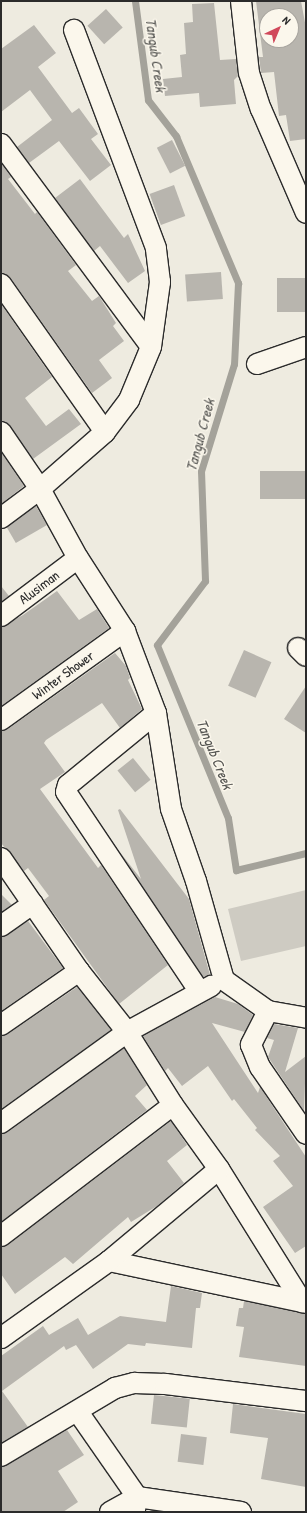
<!DOCTYPE html>
<style>
body{margin:0}
#map{position:relative;width:307px;height:1513px;overflow:hidden;background:#eeebe0;font-family:"Patrick Hand",sans-serif}
div>[style]{position:absolute}
[style*='--x']{left:calc(var(--x)*1px);top:calc(var(--y)*1px);width:calc(var(--w)*1px);rotate:calc(var(--a)*1deg)}
.green>*{inset:0;background:#cecbc2}
.stream>*{height:7px;margin:-3.5px;padding:0 3.5px;transform-origin:3.5px;border-radius:3.5px;background:#a4a29a}
.building>*{inset:0;background:#b8b5ae;transform-origin:0 0}
.roads{filter:drop-shadow(1px 0 #2b2b2b) drop-shadow(-1px 0 #2b2b2b) drop-shadow(0 1px #2b2b2b) drop-shadow(0 -1px #2b2b2b)}
.minor>*{height:20px;margin:-10px;padding:0 10px;transform-origin:10px;border-radius:10px;background:#fbf7ec}
span{translate:-50% -50%;white-space:nowrap;text-align:center;line-height:1.15;-webkit-text-stroke:3px #fbf7ec;paint-order:stroke}
.street-label{font-size:14px;color:#2b2b2b}
.water-label{font-size:15px;color:#555552;font-style:italic}
.frame{position:absolute;inset:0;border:2px solid #2b2b2b;pointer-events:none}
.north{position:absolute;left:259px;top:8px;width:40px;height:40px;box-sizing:border-box;background:#fbf7ec;border:1px solid #a8a59f;border-radius:50%;rotate:44deg;font-size:11px;font-weight:700;line-height:16px;text-align:center;color:#2b2b2b}
.north::after{content:'';display:block;margin:auto;width:14px;height:18px;background:#d1495b;clip-path:polygon(50% 0,100% 100%,50% 72%,0 100%)}
</style>
<div id="map">
<div class="green">
<i style="clip-path:polygon(306px 890px,306px 946px,241px 961px,228px 909px)"></i>
</div>
<div class="stream">
<i style="--x:135;--y:1;--w:100;--a:82.5"></i>
<i style="--x:148;--y:100;--w:46;--a:52.1"></i>
<i style="--x:176;--y:136;--w:160;--a:67.1"></i>
<i style="--x:238;--y:283;--w:81;--a:92.8"></i>
<i style="--x:234;--y:364;--w:112;--a:107.1"></i>
<i style="--x:201;--y:471;--w:110;--a:87.9"></i>
<i style="--x:205;--y:581;--w:80;--a:126.9"></i>
<i style="--x:157;--y:645;--w:187;--a:67.7"></i>
<i style="--x:228;--y:818;--w:53;--a:81.3"></i>
<i style="--x:236;--y:870;--w:72;--a:-13.7"></i>
</div>
<div class="building">
<i style="clip-path:polygon(evenodd,256px 1px,301px 1px,306px 28px,306px 139px,290px 141px,286px 115px,279px 116px,274px 72px,261px 73px,259px 57px,263px 57px,256px 1px,267px 16px,291px 16px,291px 40px,267px 40px,267px 16px)"></i>
<i style="clip-path:polygon(214px 3px,220px 60px,236px 59px,238px 76px,234px 80px,236px 104px,200px 107px,199px 93px,165px 96px,163px 79px,182px 77px,180px 55px,186px 54px,184px 23px,193px 22px,192px 4px)"></i>
<i style="left:106px;top:9px;width:25px;height:25px;rotate:48deg"></i>
<i style="clip-path:polygon(34px 25px,56px 53px,38px 67px,72px 113px,79px 108px,98px 134px,91px 139px,111px 165px,90px 181px,59px 141px,29px 163px,17px 147px,52px 120px,30px 90px,1px 112px,1px 49px)"></i>
<i style="left:172px;top:140px;width:29px;height:17px;rotate:63deg"></i>
<i style="clip-path:polygon(1px 163px,11px 177px,8px 179px,35px 214px,37px 212px,76px 265px,68px 271px,92px 301px,99px 296px,116px 323px,113px 326px,124px 341px,99px 360px,112px 378px,92px 393px,10px 277px,1px 273px)"></i>
<i style="clip-path:polygon(80px 179px,124px 238px,128px 234px,145px 271px,128px 283px,100px 246px,94px 251px,55px 198px)"></i>
<i style="left:174px;top:185px;width:33px;height:26px;rotate:70deg"></i>
<i style="left:221px;top:272px;width:27px;height:36px;rotate:86deg"></i>
<i style="left:306px;top:278px;width:34px;height:29px;rotate:90deg"></i>
<i style="clip-path:polygon(1px 304px,52px 377px,25px 398px,46px 426px,69px 409px,81px 424px,33px 459px,10px 426px,1px 421px)"></i>
<i style="clip-path:polygon(1px 452px,24px 486px,1px 504px)"></i>
<i style="left:306px;top:471px;width:28px;height:46px;rotate:90deg"></i>
<i style="left:36px;top:506px;width:22px;height:36px;rotate:60deg"></i>
<i style="clip-path:polygon(1px 586px,9px 596px,1px 602px)"></i>
<i style="clip-path:polygon(57px 591px,79px 620px,97px 609px,109px 628px,1px 706px,1px 627px,23px 615px)"></i>
<i style="left:244px;top:650px;width:30px;height:39px;rotate:24deg"></i>
<i style="clip-path:polygon(115px 653px,126px 666px,130px 678px,128px 680px,142px 709px,120px 728px,102px 703px,46px 740px,44px 743px,65px 772px,40px 789px,98px 868px,101px 865px,168px 965px,119px 1004px,44px 900px,49px 896px,28px 868px,24px 871px,1px 843px,1px 731px,8px 729px)"></i>
<i style="clip-path:polygon(306px 686px,306px 733px,284px 719px)"></i>
<i style="left:133px;top:758px;width:28px;height:20px;rotate:51deg"></i>
<i style="clip-path:polygon(120px 809px,189px 899px,210px 975px,203px 977px,119px 851px,141px 879px,118px 810px)"></i>
<i style="clip-path:polygon(1px 894px,12px 905px,1px 912px)"></i>
<i style="clip-path:polygon(28px 921px,63px 968px,1px 1011px,1px 937px)"></i>
<i style="clip-path:polygon(77px 987px,111px 1030px,1px 1109px,1px 1036px,8px 1034px)"></i>
<i style="clip-path:polygon(215px 997px,238px 1004px,253px 1015px,245px 1032px,212px 1023px,258px 1093px,260px 1087px,306px 1157px,306px 1246px,295px 1253px,263px 1207px,293px 1186px,273px 1161px,280px 1156px,255px 1130px,257px 1128px,234px 1099px,232px 1101px,208px 1066px,182px 1086px,168px 1068px,165px 1071px,143px 1036px)"></i>
<i style="clip-path:polygon(274px 1024px,298px 1028px,285px 1072px,306px 1056px,304px 1111px,268px 1057px,274px 1040px,267px 1038px)"></i>
<i style="clip-path:polygon(124px 1048px,147px 1085px,135px 1096px,147px 1110px,1px 1222px,1px 1134px,8px 1132px)"></i>
<i style="clip-path:polygon(171px 1121px,187px 1145px,167px 1161px,184px 1183px,157px 1206px,131px 1222px,128px 1217px,73px 1264px,65px 1257px,15px 1294px,1px 1274px,1px 1247px,8px 1245px)"></i>
<i style="clip-path:polygon(171px 1286px,202px 1293px,200px 1308px,196px 1308px,192px 1348px,146px 1343px,145px 1346px,128px 1344px,93px 1369px,76px 1345px,66px 1350px,64px 1346px,2px 1391px,28px 1427px,1px 1443px,1px 1356px,43px 1326px,49px 1335px,78px 1318px,88px 1335px,120px 1316px,166px 1322px)"></i>
<i style="clip-path:polygon(244px 1301px,306px 1314px,306px 1366px,239px 1357px,244px 1327px,236px 1326px,239px 1308px,243px 1308px)"></i>
<i style="left:154px;top:1395px;width:36px;height:29px;rotate:6deg"></i>
<i style="clip-path:polygon(233px 1404px,306px 1414px,306px 1487px,261px 1479px,268px 1438px,230px 1433px)"></i>
<i style="clip-path:polygon(67px 1430px,84px 1455px,58px 1471px,78px 1502px,63px 1512px,1px 1512px,1px 1467px)"></i>
<i style="left:181px;top:1434px;width:26px;height:28px;rotate:7deg"></i>
</div>
<div class="roads">
<div class="minor">
<i style="--x:241;--y:1;--w:72;--a:83.7"></i>
<i style="--x:249;--y:73;--w:38;--a:72"></i>
<i style="--x:261;--y:109;--w:113;--a:66.6"></i>
<i style="--x:1;--y:144;--w:252;--a:53.5"></i>
<i style="--x:1;--y:284;--w:181;--a:54.9"></i>
<i style="--x:257;--y:364;--w:52;--a:-19.1"></i>
<i style="--x:1;--y:432;--w:69;--a:55.6"></i>
<i style="--x:40;--y:489;--w:79;--a:61.2"></i>
<i style="--x:78;--y:558;--w:87;--a:57.2"></i>
<i style="--x:125;--y:631;--w:88;--a:69.3"></i>
<i style="--x:156;--y:713;--w:97;--a:81.1"></i>
<i style="--x:171;--y:809;--w:76;--a:70.9"></i>
<i style="--x:196;--y:881;--w:103;--a:74.2"></i>
<i style="--x:224;--y:980;--w:54;--a:35.2"></i>
<i style="--x:268;--y:1011;--w:39;--a:10"></i>
<i style="--x:1;--y:518;--w:49;--a:-36.6"></i>
<i style="--x:40;--y:489;--w:86;--a:-41.2"></i>
<i style="--x:105;--y:432;--w:40;--a:-53"></i>
<i style="--x:129;--y:400;--w:57;--a:-67.5"></i>
<i style="--x:151;--y:347;--w:66;--a:-82.1"></i>
<i style="--x:160;--y:282;--w:34;--a:-97"></i>
<i style="--x:156;--y:248;--w:233;--a:-110.6"></i>
<i style="--x:1;--y:616;--w:96;--a:-37"></i>
<i style="--x:298;--y:648;--w:11;--a:45"></i>
<i style="--x:156;--y:713;--w:114;--a:140.7"></i>
<i style="--x:68;--y:785;--w:7;--a:106"></i>
<i style="--x:66;--y:792;--w:239;--a:56.2"></i>
<i style="--x:1;--y:720;--w:153;--a:-35.7"></i>
<i style="--x:1;--y:858;--w:137;--a:55.4"></i>
<i style="--x:79;--y:971;--w:78;--a:51.8"></i>
<i style="--x:127;--y:1032;--w:86;--a:57.8"></i>
<i style="--x:173;--y:1105;--w:79;--a:54.3"></i>
<i style="--x:219;--y:1169;--w:157;--a:58"></i>
<i style="--x:1;--y:926;--w:39;--a:-35"></i>
<i style="--x:268;--y:1011;--w:38;--a:117"></i>
<i style="--x:251;--y:1045;--w:24;--a:68"></i>
<i style="--x:260;--y:1067;--w:81;--a:55.5"></i>
<i style="--x:1;--y:1025;--w:95;--a:-34.7"></i>
<i style="--x:1;--y:1123;--w:155;--a:-35.8"></i>
<i style="--x:127;--y:1032;--w:96;--a:-28.7"></i>
<i style="--x:1;--y:1236;--w:216;--a:-37.3"></i>
<i style="--x:109;--y:1261;--w:201;--a:12"></i>
<i style="--x:1;--y:1338;--w:133;--a:-35.5"></i>
<i style="--x:109;--y:1261;--w:143;--a:-39.9"></i>
<i style="--x:78;--y:1412;--w:103;--a:55.2"></i>
<i style="--x:137;--y:1497;--w:13;--a:99"></i>
<i style="--x:1;--y:1456;--w:133;--a:-30.8"></i>
<i style="--x:115;--y:1388;--w:20;--a:-15"></i>
<i style="--x:134;--y:1383;--w:31;--a:2"></i>
<i style="--x:165;--y:1384;--w:142;--a:6.9"></i>
<i style="--x:110;--y:1512;--w:31;--a:-29"></i>
<i style="--x:137;--y:1497;--w:105;--a:8.2"></i>
</div>
</div>
<div class="street-label">
<span style="left:39px;top:587px;rotate:-37deg">Alusiman</span>
<span style="left:63px;top:675px;rotate:-36deg">Winter Shower</span>
</div>
<div class="water-label">
<span style="left:156px;top:55px;rotate:82deg">Tangub Creek</span>
<span style="left:200px;top:435px;rotate:-75deg">Tangub Creek</span>
<span style="left:215px;top:754px;rotate:68deg">Tangub Creek</span>
</div>
<div class="frame"></div>
<div class="north">N</div>
</div>
